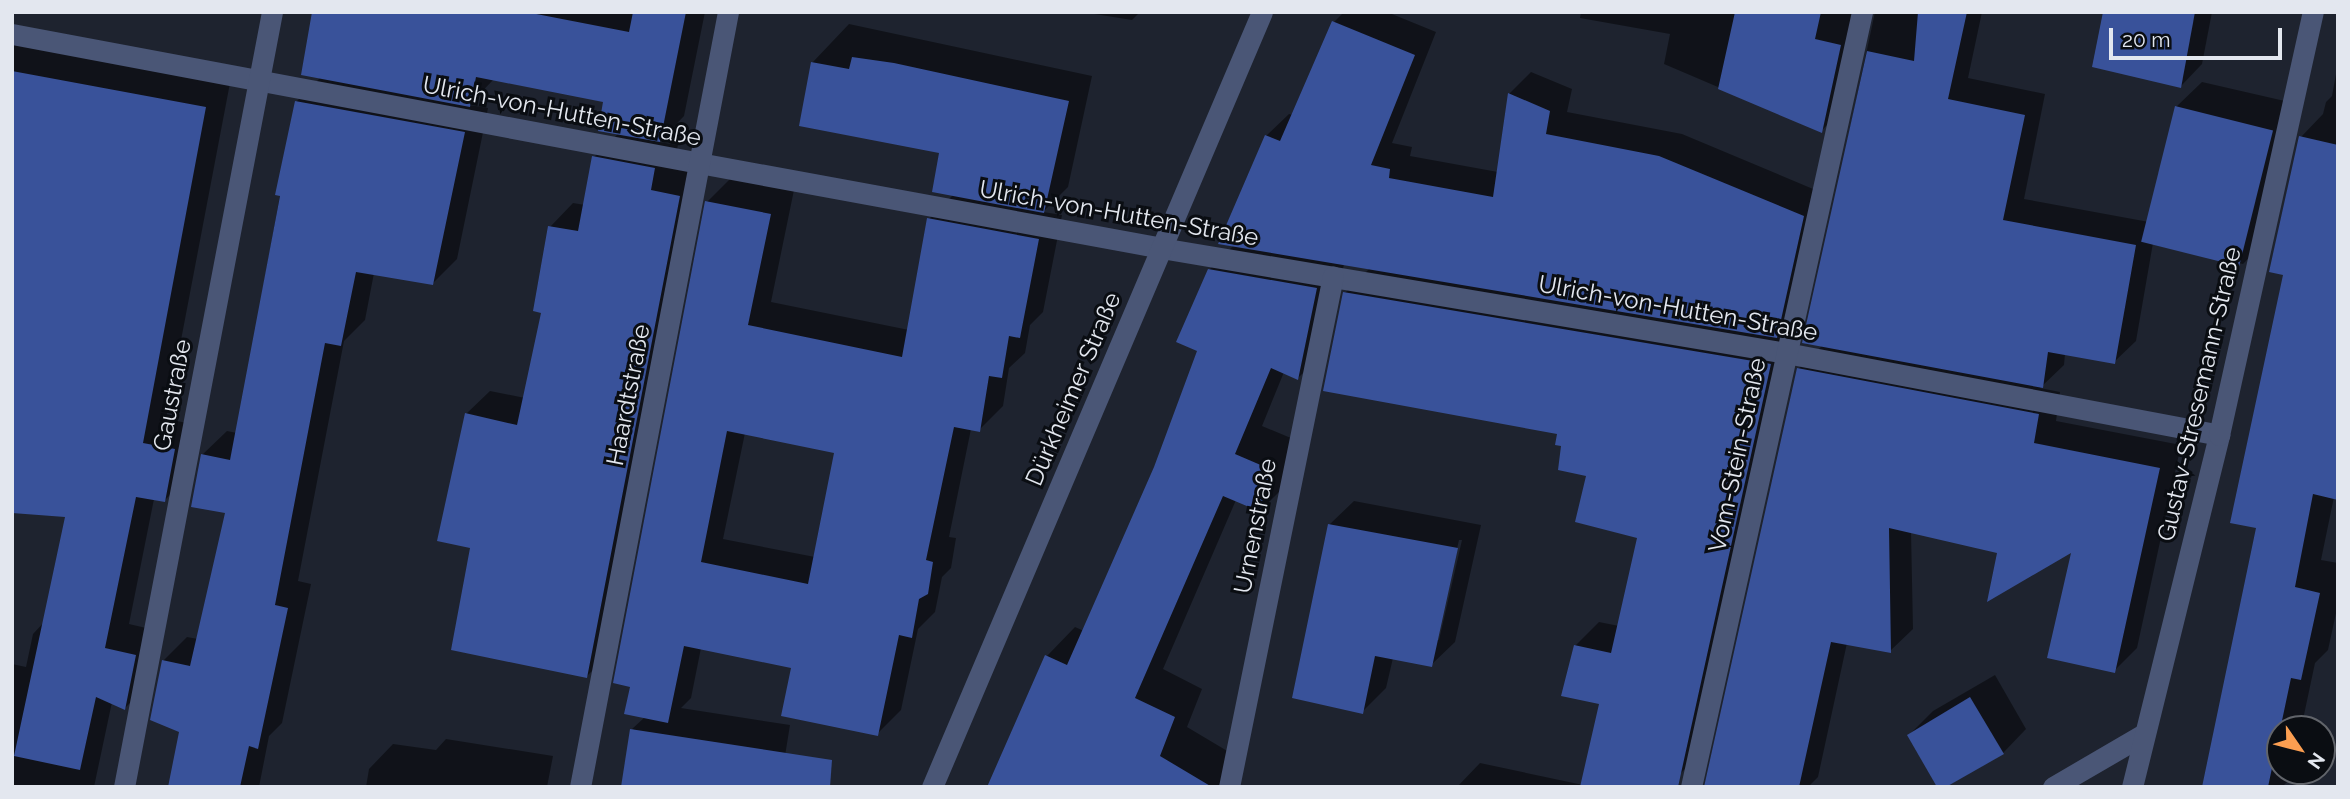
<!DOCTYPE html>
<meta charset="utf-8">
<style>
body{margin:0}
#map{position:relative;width:2350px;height:799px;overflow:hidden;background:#1e232f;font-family:Raleway,sans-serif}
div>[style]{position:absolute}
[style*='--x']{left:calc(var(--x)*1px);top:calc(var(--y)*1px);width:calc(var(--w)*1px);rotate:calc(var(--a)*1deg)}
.shadow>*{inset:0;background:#0007}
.building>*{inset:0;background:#39529a;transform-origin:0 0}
.lane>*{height:21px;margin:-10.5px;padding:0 10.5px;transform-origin:10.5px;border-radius:10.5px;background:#4a5676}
.street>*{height:21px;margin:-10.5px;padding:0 10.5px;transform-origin:10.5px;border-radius:10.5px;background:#4a5676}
span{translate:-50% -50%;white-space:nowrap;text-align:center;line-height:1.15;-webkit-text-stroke:6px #0a0d12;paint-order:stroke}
.street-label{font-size:24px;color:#e3e7ef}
.frame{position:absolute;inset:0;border:14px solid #e3e7ef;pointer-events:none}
.north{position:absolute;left:2266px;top:715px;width:70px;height:70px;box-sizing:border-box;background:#0a0d12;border:2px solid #61646a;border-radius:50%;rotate:125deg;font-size:19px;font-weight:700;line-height:28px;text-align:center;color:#e3e7ef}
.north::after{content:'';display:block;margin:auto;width:24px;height:32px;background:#fb9e51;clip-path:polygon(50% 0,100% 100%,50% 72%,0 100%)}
.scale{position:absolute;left:2109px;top:28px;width:173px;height:32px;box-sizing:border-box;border:4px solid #e3e7ef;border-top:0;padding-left:9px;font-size:21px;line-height:24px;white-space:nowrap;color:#e3e7ef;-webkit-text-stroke:5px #0a0d12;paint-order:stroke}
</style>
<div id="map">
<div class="shadow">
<i style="clip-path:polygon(314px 12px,705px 12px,684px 116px,659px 142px,678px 145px,673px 167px,702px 173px,610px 653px,587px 676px,472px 546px,466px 414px,490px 391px,525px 398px,543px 311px,550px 227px,573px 203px,585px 205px,594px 157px,619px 133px,605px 100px,494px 79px,469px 105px,488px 108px,457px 259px,432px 284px,374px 273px,365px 320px,344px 341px,298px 581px,311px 584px,282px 723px,269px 736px,259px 787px,170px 787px,181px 731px,163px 661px,187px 637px,198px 639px,227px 512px,202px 455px,227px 431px,237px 433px,297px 101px,321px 77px)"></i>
<i style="clip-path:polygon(1082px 12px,1140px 12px,1132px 20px)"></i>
<i style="clip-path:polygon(1344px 12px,1387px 12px,1436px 32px,1392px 143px,1412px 147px,1410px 156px,1498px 172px,1509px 94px,1531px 72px,1572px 89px,1567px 112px,1682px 134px,1825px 194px,1798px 314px,1775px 337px,1794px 340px,1703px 751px,1667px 787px,1457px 787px,1480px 763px,1583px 785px,1601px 703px,1575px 646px,1599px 622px,1619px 626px,1639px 536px,1563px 445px,1559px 433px,1345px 293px,1370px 268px,1344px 264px,1326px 350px,1298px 378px,1284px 372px,1262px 426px,1298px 441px,1289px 482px,1261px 510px,1236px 500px,1163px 669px,1202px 689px,1187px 727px,1234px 755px,1226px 787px,989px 787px,1047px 656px,1075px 627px,1084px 631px,1155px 467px,1199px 350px,1209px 270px,1234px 245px,1266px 136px,1289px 114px,1293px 115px,1334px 22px)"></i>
<i style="clip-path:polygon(1581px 12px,1864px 12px,1843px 110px,1821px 131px,1664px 64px,1670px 34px,1580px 18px)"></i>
<i style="clip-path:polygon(1875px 12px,1982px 12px,1968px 78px,2045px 94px,2024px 199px,2149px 222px,2176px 107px,2202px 82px,2298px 104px,2268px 238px,2243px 264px,2153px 243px,2136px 341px,2114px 362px,2065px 354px,2064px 365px,2040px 388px,2060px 392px,2056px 421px,2181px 445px,2137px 648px,2114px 671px,2074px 549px,1999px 552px,1911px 531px,1913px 629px,1890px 651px,1847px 643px,1818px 777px,1808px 787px,1734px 787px,1798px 369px,1823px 345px,1805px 341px)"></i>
<i style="clip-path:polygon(2102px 12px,2212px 12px,2202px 64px,2181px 86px)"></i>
<i style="clip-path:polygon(evenodd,849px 24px,1092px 76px,1068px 187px,1043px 212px,1062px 215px,1043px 312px,1030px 325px,1025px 353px,1009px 368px,1003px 406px,979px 430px,971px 429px,949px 537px,956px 538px,951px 568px,942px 577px,935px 612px,918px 629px,901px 710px,877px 734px,793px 667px,701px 648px,691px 698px,681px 708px,790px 725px,780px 787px,632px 729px,645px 717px,707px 202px,731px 178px,794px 190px,771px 302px,909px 330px,929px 219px,953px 195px,941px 152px,812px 63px,849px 24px,745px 433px,836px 452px,815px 557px,723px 539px,745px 433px)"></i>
<i style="clip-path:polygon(12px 43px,230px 83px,166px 419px,198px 425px,189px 476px,164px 501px,154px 499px,129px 624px,159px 631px,149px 684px,125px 708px,112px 702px,94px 787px,12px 787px,12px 664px,26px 667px,33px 634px,46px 620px,89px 407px,12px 344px)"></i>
<i style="clip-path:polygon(2338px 63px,2338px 498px,2334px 497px,2321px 560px,2338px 563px,2338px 604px,2328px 650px,2315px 663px,2301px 729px,2280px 729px,2280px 771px,2293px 771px,2291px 778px,2282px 787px,2204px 787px,2258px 527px,2301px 137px,2323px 114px,2326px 102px,2332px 96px)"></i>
<i style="clip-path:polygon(evenodd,1354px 501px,1481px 525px,1455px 642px,1431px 665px,1393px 658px,1386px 688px,1362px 712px,1330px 524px,1354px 501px,1459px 540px,1462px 540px,1439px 640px,1436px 640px,1459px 540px)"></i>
<i style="clip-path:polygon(1995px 675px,2026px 729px,2003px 753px,1909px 735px,1933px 711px)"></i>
<i style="clip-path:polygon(446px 739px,553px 756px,547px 787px,366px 787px,369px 769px,393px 744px,436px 750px)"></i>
</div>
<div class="building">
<i style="clip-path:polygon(312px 12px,526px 12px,629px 32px,633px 12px,686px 12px,660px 142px,598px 131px,603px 102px,476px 77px,470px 107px,301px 75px)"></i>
<i style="clip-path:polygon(1735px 12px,1821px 12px,1815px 39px,1841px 45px,1822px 133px,1718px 89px)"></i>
<i style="clip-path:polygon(1918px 12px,1967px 12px,1948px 99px,2025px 115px,2003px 220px,2136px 245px,2115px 364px,2048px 352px,2043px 388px,1802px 343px,1867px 51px,1914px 61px)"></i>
<i style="clip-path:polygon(2103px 12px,2195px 12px,2181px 88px,2092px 67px)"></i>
<i style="clip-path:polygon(1332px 21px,1415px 55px,1371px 165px,1390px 169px,1389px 178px,1493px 197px,1508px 93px,1550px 111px,1546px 134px,1659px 156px,1804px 216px,1777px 338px,1218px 244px,1265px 135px,1280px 141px)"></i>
<i style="clip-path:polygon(852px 57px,894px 63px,1069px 101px,1044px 213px,932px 192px,939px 153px,799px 126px,811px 62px,849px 69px)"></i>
<i style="clip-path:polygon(12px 71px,206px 107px,143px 443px,175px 449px,165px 502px,136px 497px,105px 648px,136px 655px,125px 710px,96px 697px,80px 770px,14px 756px,65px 517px,12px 513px)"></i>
<i style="clip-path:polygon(295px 101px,465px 132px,433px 285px,356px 272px,341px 346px,325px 343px,275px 605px,288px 608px,258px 749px,249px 746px,240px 787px,168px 787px,179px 732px,150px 720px,162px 660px,190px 666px,225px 513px,191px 507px,201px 454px,230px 460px,280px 196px,275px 195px)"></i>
<i style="left:2175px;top:106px;width:101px;height:140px;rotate:14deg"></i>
<i style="clip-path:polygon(2299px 136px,2338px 145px,2338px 500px,2313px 494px,2295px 587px,2320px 593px,2301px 680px,2291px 678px,2268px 787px,2202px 787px,2256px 528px,2230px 523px,2283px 275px,2269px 272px)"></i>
<i style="clip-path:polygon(592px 156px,655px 168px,651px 190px,680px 196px,587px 678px,451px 650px,470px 548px,437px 541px,465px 413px,517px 425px,541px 313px,533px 311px,548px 226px,578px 231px)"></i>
<i style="clip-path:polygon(evenodd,705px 201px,771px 214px,748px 325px,902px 357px,927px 218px,1039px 239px,1020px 338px,1009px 336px,1002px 378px,989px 376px,980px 432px,954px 427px,926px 560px,933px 562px,928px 594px,919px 599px,912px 638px,899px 635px,878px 736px,781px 716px,791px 668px,684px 646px,668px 723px,624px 714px,630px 687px,613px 683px,705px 201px,727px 431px,834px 453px,808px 584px,701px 562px,727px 431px)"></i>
<i style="clip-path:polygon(1208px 269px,1317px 288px,1298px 380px,1271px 368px,1235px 454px,1270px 469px,1261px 512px,1223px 496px,1135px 698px,1175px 717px,1160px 756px,1212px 787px,987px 787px,1045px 655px,1067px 665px,1154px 467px,1197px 351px,1176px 342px)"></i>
<i style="clip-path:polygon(1343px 292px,1771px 364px,1678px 787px,1580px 787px,1599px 704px,1561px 696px,1574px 645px,1611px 653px,1637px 538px,1575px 522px,1586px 476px,1558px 470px,1561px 446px,1555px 445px,1557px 434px,1323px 391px)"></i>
<i style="clip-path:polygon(1797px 368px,2039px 414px,2034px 443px,2160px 468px,2115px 673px,2047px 658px,2071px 553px,1987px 602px,1997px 553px,1889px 528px,1891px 653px,1831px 642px,1799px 787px,1704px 787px)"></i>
<i style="clip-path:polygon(1328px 524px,1458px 548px,1432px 667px,1375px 656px,1363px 714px,1292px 698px)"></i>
<i style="clip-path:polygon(1970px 697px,2004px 754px,1946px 787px,1937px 787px,1907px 735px)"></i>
<i style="clip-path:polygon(630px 729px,832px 760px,830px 787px,621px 787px)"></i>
</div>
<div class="lane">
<i style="--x:699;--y:163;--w:470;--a:10.4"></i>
</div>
<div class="street">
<i style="--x:12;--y:34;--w:699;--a:10.63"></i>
<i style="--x:1161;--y:248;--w:634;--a:9.54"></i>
<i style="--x:1786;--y:353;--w:441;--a:10.7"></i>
<i style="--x:124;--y:787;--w:789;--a:-79.19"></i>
<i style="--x:580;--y:787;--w:789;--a:-79.19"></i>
<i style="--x:932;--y:787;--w:842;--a:-66.94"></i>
<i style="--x:1229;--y:787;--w:521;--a:-78.5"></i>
<i style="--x:1691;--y:787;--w:794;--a:-77.56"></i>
<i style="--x:2053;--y:787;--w:105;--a:-30.2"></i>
<i style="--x:2132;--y:787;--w:363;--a:-76.1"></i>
<i style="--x:2219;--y:435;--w:433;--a:-77.5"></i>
</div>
<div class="street-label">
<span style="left:562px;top:111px;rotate:11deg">Ulrich-von-Hutten-Straße</span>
<span style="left:1119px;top:213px;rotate:10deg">Ulrich-von-Hutten-Straße</span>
<span style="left:1678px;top:308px;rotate:10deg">Ulrich-von-Hutten-Straße</span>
<span style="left:1073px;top:389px;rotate:-67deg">Dürkheimer Straße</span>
<span style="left:2199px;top:394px;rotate:-77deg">Gustav-Stresemann-Straße</span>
<span style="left:172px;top:395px;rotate:-79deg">Gaustraße</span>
<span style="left:628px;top:395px;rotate:-79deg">Haardtstraße</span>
<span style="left:1737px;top:455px;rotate:-78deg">Vom-Stein-Straße</span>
<span style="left:1255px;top:526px;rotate:-79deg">Urnenstraße</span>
</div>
<div class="frame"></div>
<div class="north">N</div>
<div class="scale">20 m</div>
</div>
